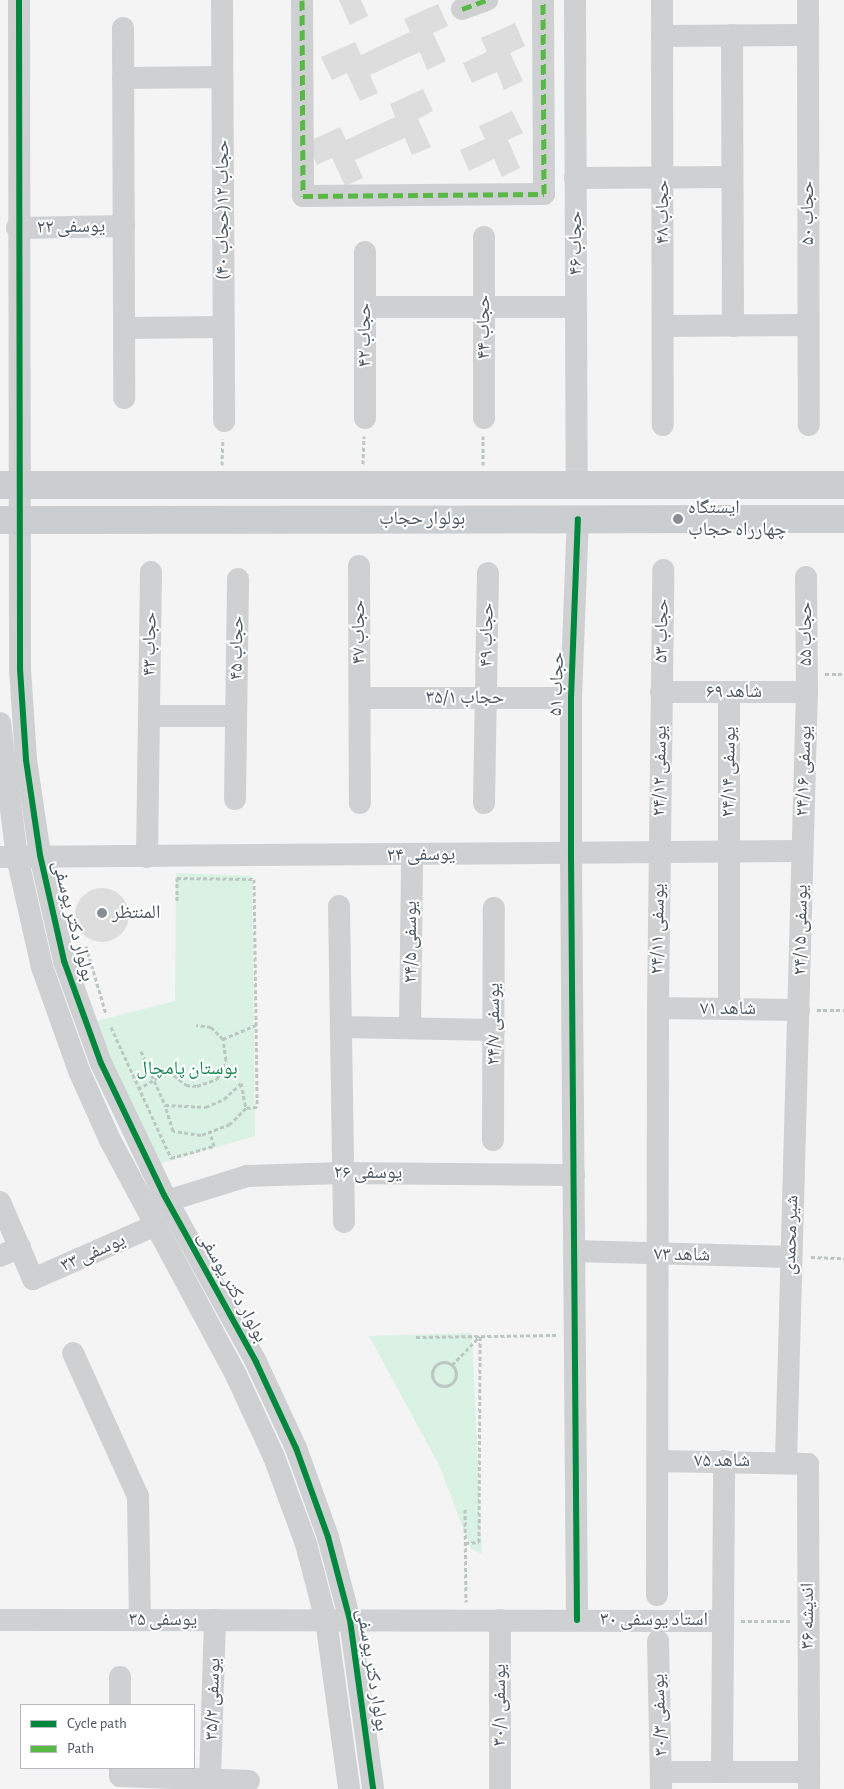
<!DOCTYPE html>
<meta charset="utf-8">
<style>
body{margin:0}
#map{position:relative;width:844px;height:1789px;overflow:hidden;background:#f4f4f4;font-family:"Alegreya Sans","Noto Naskh Arabic",sans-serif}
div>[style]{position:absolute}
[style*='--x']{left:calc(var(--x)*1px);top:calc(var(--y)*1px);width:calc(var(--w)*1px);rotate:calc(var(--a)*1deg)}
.green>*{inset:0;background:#d9f2e3}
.building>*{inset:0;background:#ddddde}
.round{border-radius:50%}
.path>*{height:3px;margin-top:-1.5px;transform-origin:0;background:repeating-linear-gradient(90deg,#bcc7c4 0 4px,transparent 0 6.5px)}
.path>.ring{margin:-1.5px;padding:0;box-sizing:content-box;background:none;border:3px solid #bcc7c4;border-radius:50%}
.minor>*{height:22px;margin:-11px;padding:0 11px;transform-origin:11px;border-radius:11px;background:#ced0d2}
.major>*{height:28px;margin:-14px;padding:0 14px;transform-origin:14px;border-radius:14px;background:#caced1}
.quiet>*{height:5px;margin-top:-2.5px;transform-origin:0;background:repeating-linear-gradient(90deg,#58b947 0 10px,transparent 0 15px)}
.cycleway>*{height:6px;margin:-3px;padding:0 3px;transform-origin:3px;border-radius:3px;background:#00873e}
.dots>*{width:14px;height:14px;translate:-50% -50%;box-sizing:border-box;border:2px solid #fff;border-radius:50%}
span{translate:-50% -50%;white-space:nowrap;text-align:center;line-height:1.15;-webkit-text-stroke:4px #fff;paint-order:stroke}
.street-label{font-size:19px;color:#4a5661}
.poi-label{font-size:19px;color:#4a5661}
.left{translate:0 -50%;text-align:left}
.park-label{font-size:19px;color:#17864f}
.legend{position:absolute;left:20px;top:1704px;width:175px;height:65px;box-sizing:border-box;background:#fff;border:1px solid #b7bbc0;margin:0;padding:6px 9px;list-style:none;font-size:15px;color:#4a5661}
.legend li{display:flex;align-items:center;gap:10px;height:25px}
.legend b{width:25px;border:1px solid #b7bbc0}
</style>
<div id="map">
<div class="green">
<i style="clip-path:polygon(176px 873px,252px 876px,255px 1136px,161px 1163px,122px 1089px,96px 1021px,175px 1001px)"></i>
<i style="clip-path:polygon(472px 1333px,482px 1554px,471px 1549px,439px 1465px,369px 1336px)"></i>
</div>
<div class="building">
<i style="clip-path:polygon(339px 0,361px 0,368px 16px,350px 25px)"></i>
<i style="clip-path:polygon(438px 4px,448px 26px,433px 33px,446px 61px,427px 70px,420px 52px,370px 75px,378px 93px,360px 101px,347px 73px,332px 80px,321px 57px,355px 42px,361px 55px,386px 43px,410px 32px,404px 19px)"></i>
<i style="clip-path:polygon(515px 23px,525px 46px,510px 53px,523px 81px,504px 90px,497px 72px,472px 83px,463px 63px,487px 52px,481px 38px)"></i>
<i style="clip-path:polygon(423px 89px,433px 111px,418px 119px,431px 147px,412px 155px,405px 138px,355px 160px,363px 178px,345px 186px,332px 158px,317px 165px,307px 142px,340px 127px,346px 140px,395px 117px,390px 104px)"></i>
<i style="clip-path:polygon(512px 111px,523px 133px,508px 140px,520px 168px,502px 177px,494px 159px,469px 171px,460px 150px,485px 139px,479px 126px)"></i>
<i class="round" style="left:75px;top:888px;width:54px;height:54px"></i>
</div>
<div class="path">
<i style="--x:363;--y:464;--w:28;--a:-88"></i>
<i style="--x:222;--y:465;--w:26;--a:-88"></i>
<i style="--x:483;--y:465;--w:29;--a:-90"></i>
<i style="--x:825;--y:674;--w:19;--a:0"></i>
<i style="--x:177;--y:901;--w:23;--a:-90"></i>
<i style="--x:177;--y:878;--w:77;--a:0.7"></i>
<i style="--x:254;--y:879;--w:228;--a:89.2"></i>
<i style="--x:257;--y:1107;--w:11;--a:175"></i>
<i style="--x:86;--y:946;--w:71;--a:73.6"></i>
<i style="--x:817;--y:1010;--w:27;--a:0"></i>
<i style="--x:111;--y:1027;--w:144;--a:65.4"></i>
<i style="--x:171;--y:1158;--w:45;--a:-15.6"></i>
<i style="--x:214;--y:1146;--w:14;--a:-107"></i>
<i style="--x:223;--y:1039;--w:36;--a:-23"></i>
<i style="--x:141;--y:1051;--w:59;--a:66"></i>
<i style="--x:241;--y:1083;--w:25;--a:79"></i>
<i style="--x:246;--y:1108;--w:23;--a:135"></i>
<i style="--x:230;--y:1124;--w:31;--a:159"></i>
<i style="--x:201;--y:1135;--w:28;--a:-172"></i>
<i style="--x:173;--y:1131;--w:27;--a:-107"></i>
<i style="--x:165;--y:1105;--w:41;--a:2.8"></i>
<i style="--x:206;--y:1107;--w:20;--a:-24"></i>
<i style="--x:224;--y:1099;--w:23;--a:-43"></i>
<i style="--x:138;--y:1089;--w:36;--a:-30"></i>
<i style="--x:169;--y:1071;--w:22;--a:39"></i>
<i style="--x:186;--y:1085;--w:11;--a:5"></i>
<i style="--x:197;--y:1086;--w:21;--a:-19"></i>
<i style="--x:217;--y:1079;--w:21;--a:-65"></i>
<i style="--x:226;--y:1060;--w:21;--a:-98"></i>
<i style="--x:223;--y:1039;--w:17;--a:-135"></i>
<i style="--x:211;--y:1027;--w:15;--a:-172"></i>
<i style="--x:811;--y:1257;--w:33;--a:2"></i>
<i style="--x:416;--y:1337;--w:141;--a:-0.8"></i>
<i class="ring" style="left:432px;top:1362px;width:21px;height:21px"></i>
<i style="--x:452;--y:1365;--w:40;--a:-46"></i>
<i style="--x:465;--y:1509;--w:93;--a:89.4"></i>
<i style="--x:465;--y:1543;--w:14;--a:-4"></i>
<i style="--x:479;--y:1542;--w:206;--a:-89.7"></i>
<i style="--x:741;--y:1621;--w:49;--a:0"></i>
</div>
<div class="minor">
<i style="--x:19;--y:0;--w:669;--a:89.91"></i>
<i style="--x:20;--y:669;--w:91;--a:86.2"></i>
<i style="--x:26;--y:760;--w:96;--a:81.6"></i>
<i style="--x:40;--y:855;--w:109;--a:77.2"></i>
<i style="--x:64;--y:961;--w:109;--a:70.1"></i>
<i style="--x:101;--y:1063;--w:146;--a:64.5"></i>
<i style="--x:164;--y:1195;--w:191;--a:61.1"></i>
<i style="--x:256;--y:1362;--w:95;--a:65.1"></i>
<i style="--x:296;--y:1448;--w:95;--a:70.2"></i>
<i style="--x:328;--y:1537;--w:86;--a:75.2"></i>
<i style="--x:350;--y:1620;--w:171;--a:82.2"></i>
<i style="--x:222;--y:0;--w:421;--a:89.7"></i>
<i style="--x:302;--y:0;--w:196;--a:89.7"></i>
<i style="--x:303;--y:196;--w:241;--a:-0.5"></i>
<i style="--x:544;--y:194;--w:194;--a:-90.3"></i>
<i style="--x:575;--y:0;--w:485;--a:89.8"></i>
<i style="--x:662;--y:0;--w:425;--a:89.9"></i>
<i style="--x:808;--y:0;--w:425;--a:89.9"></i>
<i style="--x:462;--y:9;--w:27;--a:-20"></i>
<i style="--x:123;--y:28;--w:370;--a:89.8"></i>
<i style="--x:732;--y:35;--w:291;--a:89.8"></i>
<i style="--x:662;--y:36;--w:146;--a:-0.4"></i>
<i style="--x:123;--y:78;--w:99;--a:-0.6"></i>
<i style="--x:575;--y:178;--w:157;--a:-0.4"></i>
<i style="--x:17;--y:228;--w:107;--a:-1.1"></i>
<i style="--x:365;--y:307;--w:211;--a:0"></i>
<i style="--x:663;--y:326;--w:145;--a:-0.4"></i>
<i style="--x:124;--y:328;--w:99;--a:-0.6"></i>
<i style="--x:365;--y:418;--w:166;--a:-90"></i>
<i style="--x:484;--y:418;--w:181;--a:-90"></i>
<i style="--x:359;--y:566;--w:237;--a:89.8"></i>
<i style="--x:661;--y:692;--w:146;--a:0"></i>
<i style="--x:360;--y:698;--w:211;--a:0"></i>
<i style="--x:149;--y:716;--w:87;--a:0"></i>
<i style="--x:0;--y:723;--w:135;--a:82.8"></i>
<i style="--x:17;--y:857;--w:113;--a:77.2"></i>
<i style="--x:42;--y:967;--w:110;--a:70.4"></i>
<i style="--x:79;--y:1071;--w:76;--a:65.8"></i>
<i style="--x:110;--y:1140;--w:264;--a:61.8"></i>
<i style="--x:235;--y:1373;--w:93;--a:65.1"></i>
<i style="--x:274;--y:1457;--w:93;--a:69.8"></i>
<i style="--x:306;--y:1544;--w:79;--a:75.3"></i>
<i style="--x:326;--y:1620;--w:171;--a:82.2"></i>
<i style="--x:235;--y:799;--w:220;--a:-89.2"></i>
<i style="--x:484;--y:803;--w:230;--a:-89"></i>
<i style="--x:0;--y:857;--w:802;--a:-0.43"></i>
<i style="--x:147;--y:857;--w:285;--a:-89.2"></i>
<i style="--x:339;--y:906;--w:316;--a:89.1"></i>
<i style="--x:658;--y:1008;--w:141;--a:0.8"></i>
<i style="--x:729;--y:1009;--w:317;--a:-90"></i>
<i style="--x:341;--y:1027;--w:153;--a:1.1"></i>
<i style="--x:410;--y:1028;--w:172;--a:-89.3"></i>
<i style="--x:493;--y:1140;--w:232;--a:-89.8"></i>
<i style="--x:167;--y:1201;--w:84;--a:-17.4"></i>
<i style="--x:247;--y:1176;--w:96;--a:-1.8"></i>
<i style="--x:343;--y:1173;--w:231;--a:0.5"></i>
<i style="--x:0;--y:1202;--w:84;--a:66.8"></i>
<i style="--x:33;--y:1279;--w:132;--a:-23.7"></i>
<i style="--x:574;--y:1251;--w:216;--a:1.6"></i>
<i style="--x:0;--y:1256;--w:22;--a:-24"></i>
<i style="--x:73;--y:1353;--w:157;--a:65.6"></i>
<i style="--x:138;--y:1496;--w:124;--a:89.1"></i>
<i style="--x:658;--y:1461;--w:150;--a:1.1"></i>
<i style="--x:808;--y:1464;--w:325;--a:89.8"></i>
<i style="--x:786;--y:1461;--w:769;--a:-88.44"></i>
<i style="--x:807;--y:692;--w:115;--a:-90.5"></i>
<i style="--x:657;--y:1595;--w:587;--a:-89.9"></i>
<i style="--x:658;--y:1008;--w:438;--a:-89.3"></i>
<i style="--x:0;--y:1620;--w:723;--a:0.08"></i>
<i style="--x:577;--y:1620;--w:769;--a:-90.45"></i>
<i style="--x:571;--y:851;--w:153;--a:-90"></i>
<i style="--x:571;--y:698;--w:179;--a:-87.8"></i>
<i style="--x:658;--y:1641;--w:148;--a:88.8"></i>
<i style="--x:120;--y:1677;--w:28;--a:90"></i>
<i style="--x:120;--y:1768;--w:8;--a:90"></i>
<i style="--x:120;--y:1776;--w:129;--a:2.2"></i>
<i style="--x:662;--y:1772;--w:147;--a:0"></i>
<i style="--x:722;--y:1772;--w:311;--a:-89.6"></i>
<i style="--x:210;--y:1779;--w:159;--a:-88.2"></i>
<i style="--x:500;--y:1789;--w:169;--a:-90"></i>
</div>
<div class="major">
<i style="--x:0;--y:485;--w:844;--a:0"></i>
<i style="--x:0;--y:520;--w:844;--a:-0.07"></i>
</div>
<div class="quiet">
<i style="--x:302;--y:0;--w:196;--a:89.7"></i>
<i style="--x:303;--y:196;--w:241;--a:-0.5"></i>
<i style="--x:544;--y:194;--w:194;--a:-90.3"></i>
<i style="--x:462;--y:9;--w:27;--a:-20"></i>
</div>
<div class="cycleway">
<i style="--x:19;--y:0;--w:669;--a:89.91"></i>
<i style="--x:20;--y:669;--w:91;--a:86.2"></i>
<i style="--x:26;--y:760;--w:96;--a:81.6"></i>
<i style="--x:40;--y:855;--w:109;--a:77.2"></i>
<i style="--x:64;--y:961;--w:109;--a:70.1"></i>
<i style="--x:101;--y:1063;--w:146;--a:64.5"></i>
<i style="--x:164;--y:1195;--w:191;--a:61.1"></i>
<i style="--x:256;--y:1362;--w:95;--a:65.1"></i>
<i style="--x:296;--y:1448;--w:95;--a:70.2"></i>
<i style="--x:328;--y:1537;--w:86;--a:75.2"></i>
<i style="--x:350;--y:1620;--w:171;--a:82.2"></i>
<i style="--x:577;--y:1620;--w:769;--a:-90.45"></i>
<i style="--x:571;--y:851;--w:153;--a:-90"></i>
<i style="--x:571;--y:698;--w:179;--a:-87.8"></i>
</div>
<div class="dots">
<i style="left:678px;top:519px;background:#868d94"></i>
<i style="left:102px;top:913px;background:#868d94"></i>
</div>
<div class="street-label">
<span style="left:223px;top:210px;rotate:-90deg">حجاب ۱۲(حجاب ۴۰)</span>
<span style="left:663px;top:212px;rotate:-90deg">حجاب ۴۸</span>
<span style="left:808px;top:213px;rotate:-90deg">حجاب ۵۰</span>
<span style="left:71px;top:227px;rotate:-1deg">یوسفی ۲۲</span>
<span style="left:576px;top:243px;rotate:-90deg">حجاب ۴۶</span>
<span style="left:484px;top:327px;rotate:-90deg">حجاب ۴۴</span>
<span style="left:365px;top:335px;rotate:-90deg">حجاب ۴۲</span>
<span style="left:422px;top:519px">بولوار حجاب</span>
<span style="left:662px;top:631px;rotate:-89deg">حجاب ۵۳</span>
<span style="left:359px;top:632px;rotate:-90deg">حجاب ۴۷</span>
<span style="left:806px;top:634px;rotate:-90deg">حجاب ۵۵</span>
<span style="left:487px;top:635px;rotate:-89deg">حجاب ۴۹</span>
<span style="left:150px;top:644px;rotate:-89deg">حجاب ۴۳</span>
<span style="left:237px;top:648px;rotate:-89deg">حجاب ۴۵</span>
<span style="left:557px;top:684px;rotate:-88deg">حجاب ۵۱</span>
<span style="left:734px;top:692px">شاهد ۶۹</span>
<span style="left:465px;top:698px">حجاب ۳۵/۱</span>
<span style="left:660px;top:771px;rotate:-89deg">یوسفی ۲۴/۱۲</span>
<span style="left:804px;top:771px;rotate:-88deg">یوسفی ۲۴/۱۶</span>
<span style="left:729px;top:772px;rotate:-89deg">یوسفی ۲۴/۱۴</span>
<span style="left:421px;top:855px;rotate:-1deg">یوسفی ۲۴</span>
<span style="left:73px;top:921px;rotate:76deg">بولوار دکتر یوسفی</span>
<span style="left:658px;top:929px;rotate:-89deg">یوسفی ۲۴/۱۱</span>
<span style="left:801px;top:930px;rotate:-89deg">یوسفی ۲۴/۱۵</span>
<span style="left:411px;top:942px;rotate:-90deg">یوسفی ۲۴/۵</span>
<span style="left:728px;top:1009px">شاهد ۷۱</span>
<span style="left:494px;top:1024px;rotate:-90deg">یوسفی ۲۴/۷</span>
<span style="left:368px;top:1173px">یوسفی ۲۶</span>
<span style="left:791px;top:1235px;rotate:-88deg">شیر محمدی</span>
<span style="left:93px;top:1253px;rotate:-24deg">یوسفی ۳۳</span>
<span style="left:682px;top:1255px;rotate:1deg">شاهد ۷۳</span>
<span style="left:232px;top:1287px;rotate:61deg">بولوار دکتر یوسفی</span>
<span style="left:722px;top:1461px">شاهد ۷۵</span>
<span style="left:808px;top:1616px;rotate:-90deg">اندیشه ۳۶</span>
<span style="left:163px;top:1620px">یوسفی ۳۵</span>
<span style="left:654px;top:1620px">استاد یوسفی ۳۰</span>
<span style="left:372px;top:1670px;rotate:81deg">بولوار دکتر یوسفی</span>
<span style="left:213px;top:1699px;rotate:-88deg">یوسفی ۳۵/۲</span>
<span style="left:500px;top:1705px;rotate:-90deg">یوسفی ۳۰/۱</span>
<span style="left:660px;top:1715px;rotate:-92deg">یوسفی ۳۰/۳</span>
</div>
<div class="poi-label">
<span class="left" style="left:688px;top:519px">ایستگاه<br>چهارراه حجاب</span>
<span class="left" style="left:112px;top:913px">المنتظر</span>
</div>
<div class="park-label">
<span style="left:187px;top:1069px">بوستان پامچال</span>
</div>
<ul class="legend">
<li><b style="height:6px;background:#00873e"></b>Cycle path</li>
<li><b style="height:6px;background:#58b947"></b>Path</li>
</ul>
</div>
